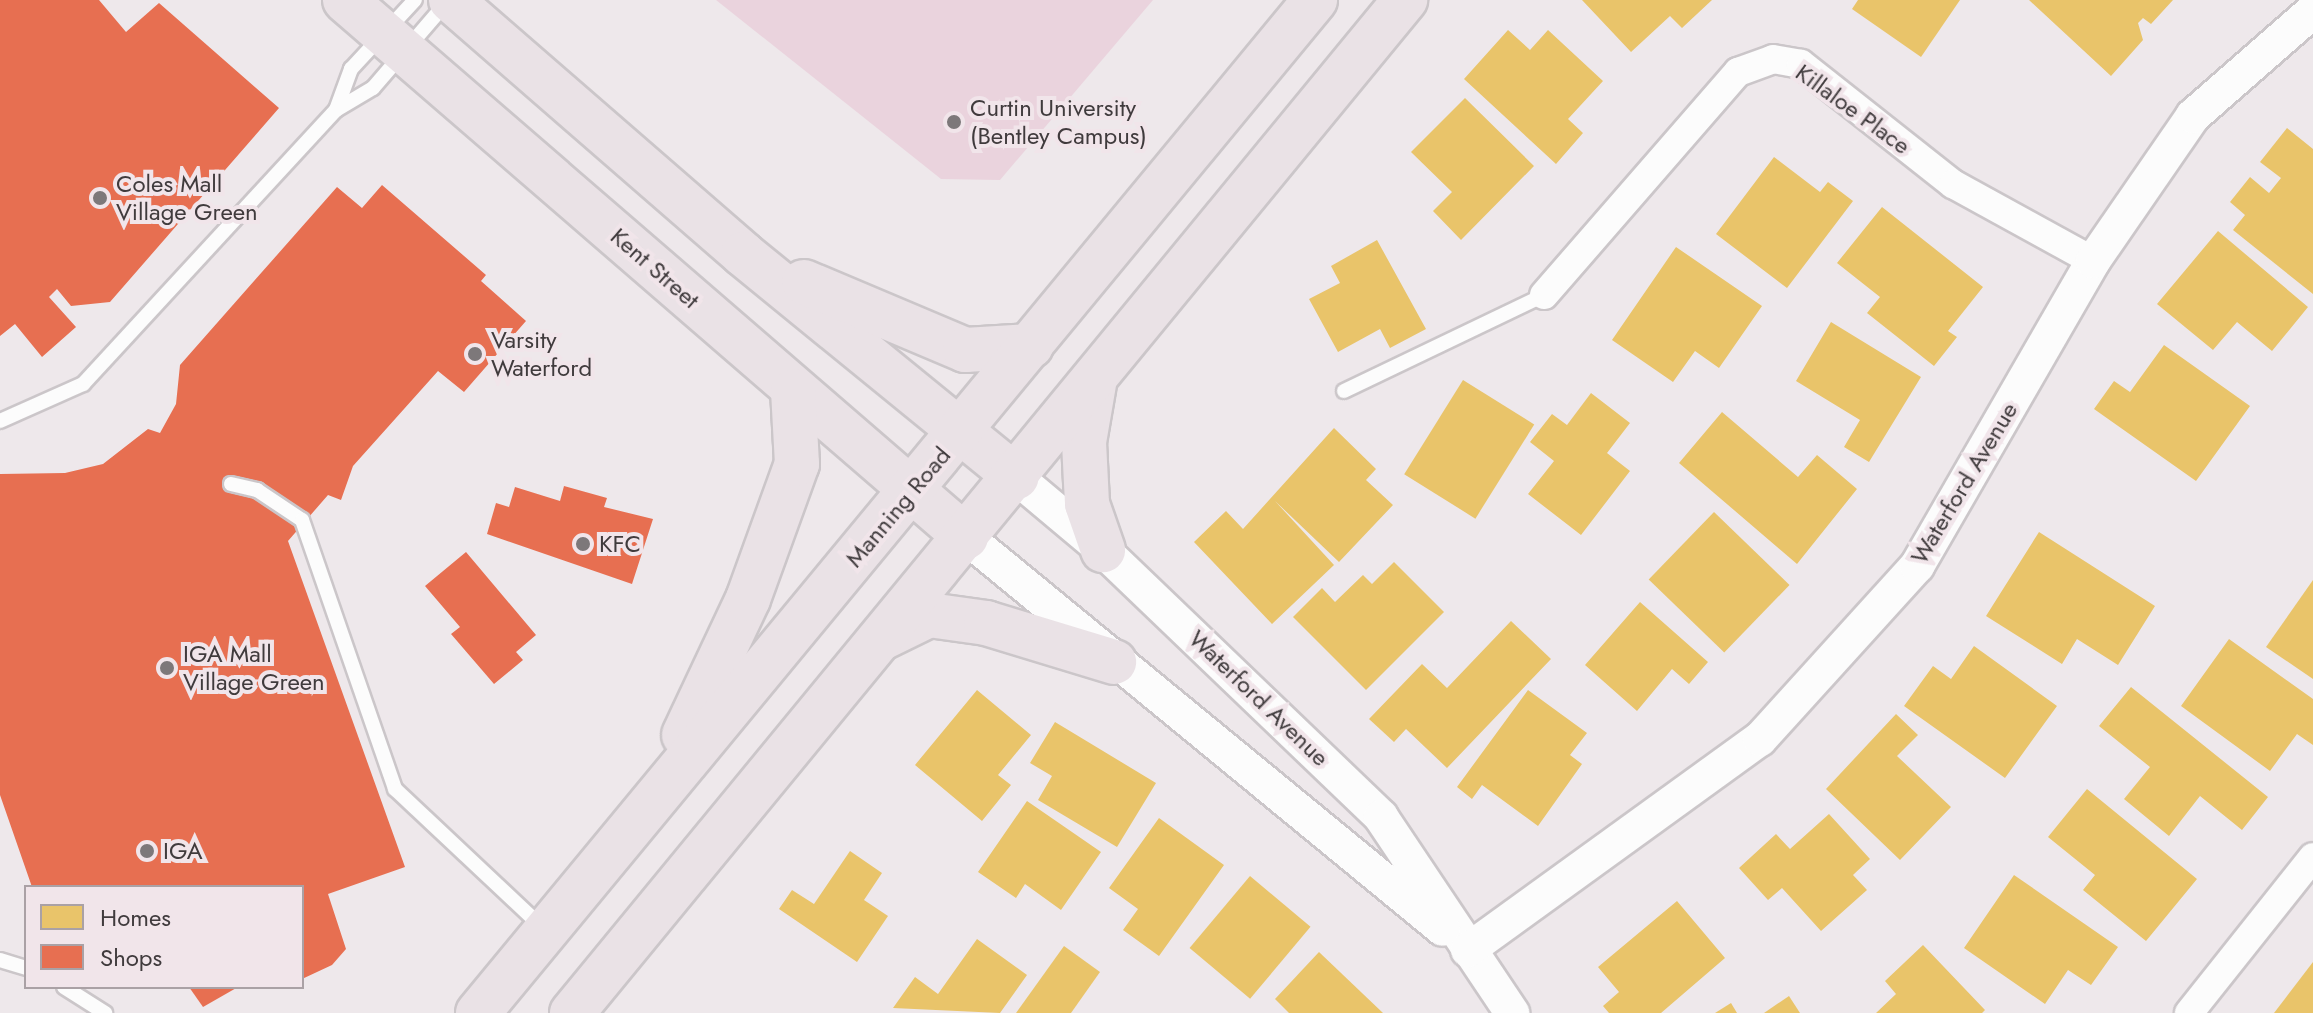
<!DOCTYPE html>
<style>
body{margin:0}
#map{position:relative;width:2313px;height:1013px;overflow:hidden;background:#eee8eb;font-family:Jost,sans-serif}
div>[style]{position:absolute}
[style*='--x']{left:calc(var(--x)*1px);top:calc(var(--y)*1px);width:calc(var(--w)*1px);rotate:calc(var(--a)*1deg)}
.green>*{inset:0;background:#ead3dd}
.homes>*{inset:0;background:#e9c46a;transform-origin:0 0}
.shops>*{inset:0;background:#e76f51}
.roads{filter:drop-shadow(2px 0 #cbc6c9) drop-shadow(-2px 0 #cbc6c9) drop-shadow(0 2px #cbc6c9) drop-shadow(0 -2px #cbc6c9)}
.service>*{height:14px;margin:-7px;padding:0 7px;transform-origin:7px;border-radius:7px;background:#fcfcfc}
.minor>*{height:28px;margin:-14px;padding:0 14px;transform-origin:14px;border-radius:14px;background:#fcfcfc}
.tertiary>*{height:34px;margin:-17px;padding:0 17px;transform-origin:17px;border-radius:17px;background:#fcfcfc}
.primary>*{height:44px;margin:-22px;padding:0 22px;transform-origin:22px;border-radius:22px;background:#eae2e6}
.dots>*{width:22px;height:22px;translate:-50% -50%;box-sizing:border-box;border:4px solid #f1e5ea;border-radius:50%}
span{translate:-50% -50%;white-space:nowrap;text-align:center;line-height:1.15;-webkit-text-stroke:8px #f1e5ea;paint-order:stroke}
.poi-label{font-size:24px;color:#403b3d}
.left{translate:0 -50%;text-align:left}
.street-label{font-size:24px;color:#403b3d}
.legend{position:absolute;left:24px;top:885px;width:280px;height:104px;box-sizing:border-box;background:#f1e5ea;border:2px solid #aaa1a5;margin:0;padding:10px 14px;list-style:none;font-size:24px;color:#403b3d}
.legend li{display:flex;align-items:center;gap:16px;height:40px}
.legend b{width:40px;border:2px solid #aaa1a5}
</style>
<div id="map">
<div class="green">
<i style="clip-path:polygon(716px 0,1153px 0,1000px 180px,941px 179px)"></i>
</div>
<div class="homes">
<i style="clip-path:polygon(1582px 0,1712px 0,1682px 28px,1670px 16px,1631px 52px)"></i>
<i style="clip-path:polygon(1858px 0,1960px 0,1921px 57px,1852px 9px)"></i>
<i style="clip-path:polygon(2029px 0,2173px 0,2151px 24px,2143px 18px,2138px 23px,2143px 40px,2111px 76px)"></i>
<i style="clip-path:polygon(1508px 30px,1530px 50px,1548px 30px,1603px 81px,1568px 119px,1583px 133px,1556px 164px,1464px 79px)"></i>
<i style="clip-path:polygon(1465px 98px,1534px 166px,1461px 240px,1433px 211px,1452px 192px,1411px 152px)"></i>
<i style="clip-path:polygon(2287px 128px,2313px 149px,2313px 294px,2233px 230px,2245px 215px,2230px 202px,2250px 177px,2269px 193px,2281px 178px,2260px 162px)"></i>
<i style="clip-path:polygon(1774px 157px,1820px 192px,1828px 182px,1853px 201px,1787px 288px,1716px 234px)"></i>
<i style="clip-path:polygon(1882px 207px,1983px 287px,1948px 331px,1957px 337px,1934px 366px,1867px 313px,1880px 297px,1837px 263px)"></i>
<i style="clip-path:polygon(2218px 231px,2308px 307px,2272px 351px,2237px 322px,2213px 350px,2157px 304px)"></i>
<i style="clip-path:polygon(1377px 240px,1426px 329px,1390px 348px,1380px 329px,1338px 352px,1309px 299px,1340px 283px,1331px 266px)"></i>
<i style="clip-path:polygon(1676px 247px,1762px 306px,1719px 368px,1695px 351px,1673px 382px,1612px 340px)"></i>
<i style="clip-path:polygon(1831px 322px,1921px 377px,1869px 462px,1844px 447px,1860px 420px,1796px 381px)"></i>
<i style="clip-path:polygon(2164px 345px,2250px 406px,2196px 481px,2094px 409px,2114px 381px,2130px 392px)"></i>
<i style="left:1463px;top:380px;width:84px;height:111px;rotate:32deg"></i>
<i style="clip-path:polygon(1591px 393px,1630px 423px,1607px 453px,1630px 471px,1581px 535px,1528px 494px,1554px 461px,1530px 442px,1552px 414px,1567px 425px)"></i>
<i style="clip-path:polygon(1722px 412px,1798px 477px,1817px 455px,1857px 489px,1797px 564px,1679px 463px)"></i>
<i style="clip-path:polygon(1334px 428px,1376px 469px,1366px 480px,1393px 505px,1339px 562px,1275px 501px,1334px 565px,1272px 624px,1194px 542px,1226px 511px,1243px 529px)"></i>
<i style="left:1714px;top:512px;width:105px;height:94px;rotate:44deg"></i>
<i style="clip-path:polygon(2039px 532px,2155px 606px,2118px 665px,2077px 639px,2062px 664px,1986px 616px)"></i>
<i style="clip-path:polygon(1394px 562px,1444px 612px,1366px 690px,1293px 617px,1322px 588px,1335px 602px,1363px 575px,1372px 584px)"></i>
<i style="clip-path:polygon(2313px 580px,2313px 679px,2266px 647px)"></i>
<i style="clip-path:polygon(1640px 602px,1708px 662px,1689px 684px,1672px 669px,1637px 711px,1585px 665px)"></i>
<i style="clip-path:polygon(1511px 621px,1551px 659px,1447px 768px,1406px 729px,1394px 742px,1369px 719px,1422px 664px,1447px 688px)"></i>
<i style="clip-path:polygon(2229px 639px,2313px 699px,2313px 745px,2297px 734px,2270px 771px,2181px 706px)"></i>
<i style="clip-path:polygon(1974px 646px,2057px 706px,2005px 778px,1904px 706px,1933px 666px,1951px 679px)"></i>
<i style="clip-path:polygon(2131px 687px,2268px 797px,2242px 830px,2200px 796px,2169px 836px,2124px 799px,2150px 767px,2099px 726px)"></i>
<i style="clip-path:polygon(977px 690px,1031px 735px,998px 775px,1011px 785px,982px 821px,915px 765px)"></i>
<i style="clip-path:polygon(1528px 690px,1587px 733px,1570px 755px,1582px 764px,1538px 826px,1482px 785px,1472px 799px,1457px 787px)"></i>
<i style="clip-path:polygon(1896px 714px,1918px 735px,1897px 756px,1951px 807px,1900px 860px,1826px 789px)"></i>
<i style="clip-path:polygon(1055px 722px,1156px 783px,1117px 847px,1038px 800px,1052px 776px,1030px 763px)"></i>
<i style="clip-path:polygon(2087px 789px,2197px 879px,2146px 941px,2083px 890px,2095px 875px,2048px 837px)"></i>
<i style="clip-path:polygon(1027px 801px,1101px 852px,1061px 910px,1025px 884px,1016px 898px,978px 872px)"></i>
<i style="clip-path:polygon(1829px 814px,1870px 859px,1853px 875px,1867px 890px,1821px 931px,1782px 888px,1768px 900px,1739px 868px,1776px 834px,1790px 849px)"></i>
<i style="clip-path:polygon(1159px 818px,1224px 865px,1159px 956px,1123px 930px,1138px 909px,1109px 888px)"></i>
<i style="clip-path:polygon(850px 851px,882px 873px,864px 900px,888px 916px,857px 962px,779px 909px,792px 890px,814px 904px)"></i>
<i style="clip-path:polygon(2014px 875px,2118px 947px,2091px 985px,2068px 970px,2045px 1004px,1964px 948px)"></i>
<i style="left:1250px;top:876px;width:79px;height:94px;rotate:40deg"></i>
<i style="clip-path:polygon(1677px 901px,1725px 958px,1661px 1013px,1609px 1013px,1603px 1006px,1619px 992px,1598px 967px)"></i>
<i style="clip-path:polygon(977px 939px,1027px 975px,1000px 1013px,893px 1008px,915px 977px,938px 994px)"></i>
<i style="clip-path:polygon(1923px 945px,1985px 1010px,1982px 1013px,1876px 1013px,1896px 994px,1885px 981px)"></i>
<i style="clip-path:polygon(1064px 946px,1100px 972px,1071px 1013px,1016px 1013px)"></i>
<i style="clip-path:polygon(1319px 952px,1383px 1013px,1289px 1013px,1275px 999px)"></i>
<i style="clip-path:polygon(2313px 962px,2313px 1013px,2274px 1013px)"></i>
<i style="clip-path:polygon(1789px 996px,1800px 1013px,1764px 1013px)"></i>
<i style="clip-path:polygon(1731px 1003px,1737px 1013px,1715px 1013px)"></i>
</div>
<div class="shops">
<i style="clip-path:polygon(0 0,99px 0,126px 32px,159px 3px,279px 108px,110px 302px,71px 306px,57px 289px,49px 297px,76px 327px,42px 357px,15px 324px,0 336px)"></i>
<i style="clip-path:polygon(382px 185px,486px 275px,481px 281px,526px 321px,464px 392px,438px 371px,353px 466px,341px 500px,328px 495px,288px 541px,405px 867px,328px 894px,346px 949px,332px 965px,302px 979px,302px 887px,32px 887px,0 795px,0 474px,65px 473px,103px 464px,148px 429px,160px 433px,176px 404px,180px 365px,337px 187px,362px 208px)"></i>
<i style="clip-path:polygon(564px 486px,607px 498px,604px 507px,653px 519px,632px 584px,487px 534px,496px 503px,509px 507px,515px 487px,560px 501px)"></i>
<i style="clip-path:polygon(466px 552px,536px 635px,516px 652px,523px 660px,494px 684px,451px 634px,460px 627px,425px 586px)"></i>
<i style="clip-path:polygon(189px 987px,238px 987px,203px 1007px)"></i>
</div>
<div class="roads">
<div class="service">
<i style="--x:336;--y:110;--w:44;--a:-69.9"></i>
<i style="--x:351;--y:69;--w:94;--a:-47.2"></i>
<i style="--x:1344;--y:391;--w:222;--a:-25.6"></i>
<i style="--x:0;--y:421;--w:91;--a:-24"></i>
<i style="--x:83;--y:384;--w:373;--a:-47.3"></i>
<i style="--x:336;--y:110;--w:43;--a:-30.7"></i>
<i style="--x:373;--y:88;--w:112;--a:-49.3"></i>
<i style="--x:231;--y:484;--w:27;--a:13"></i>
<i style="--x:257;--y:490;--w:54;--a:33.7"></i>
<i style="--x:302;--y:520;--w:285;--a:70.9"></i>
<i style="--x:395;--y:789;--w:203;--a:43.2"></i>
<i style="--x:0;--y:960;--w:27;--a:17"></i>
<i style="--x:64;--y:987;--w:49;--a:32.4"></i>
</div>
<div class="minor">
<i style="--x:1544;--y:295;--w:296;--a:-49"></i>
<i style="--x:1738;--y:72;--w:37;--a:-20"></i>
<i style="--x:1773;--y:59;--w:28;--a:10"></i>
<i style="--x:1801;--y:64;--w:194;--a:38.3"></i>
<i style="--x:1953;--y:184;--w:160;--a:28.8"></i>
<i style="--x:2189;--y:1013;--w:199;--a:-51.5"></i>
</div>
<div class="tertiary">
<i style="--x:1016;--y:477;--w:114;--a:40"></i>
<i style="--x:1103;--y:550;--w:385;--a:43.8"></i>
<i style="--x:1381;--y:817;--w:236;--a:56.2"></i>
<i style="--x:966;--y:537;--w:617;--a:39.41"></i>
<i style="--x:1468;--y:950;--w:360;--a:-35.9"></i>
<i style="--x:1760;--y:739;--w:234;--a:-47.8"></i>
<i style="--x:1917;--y:566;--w:352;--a:-60"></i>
<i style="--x:2093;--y:261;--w:176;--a:-55.4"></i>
<i style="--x:2193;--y:116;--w:159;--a:-41.2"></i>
</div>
<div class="primary">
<i style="--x:345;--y:0;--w:821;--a:40.85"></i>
<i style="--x:451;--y:0;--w:387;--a:41"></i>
<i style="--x:743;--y:254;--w:353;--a:39.2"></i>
<i style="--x:804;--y:282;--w:175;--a:22.9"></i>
<i style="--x:965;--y:350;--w:66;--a:-3.5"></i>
<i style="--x:1094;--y:384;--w:59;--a:99.8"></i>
<i style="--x:1084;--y:442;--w:62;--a:87.2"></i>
<i style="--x:1087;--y:504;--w:49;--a:70.8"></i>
<i style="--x:884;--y:637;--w:50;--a:-26.1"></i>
<i style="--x:929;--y:615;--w:58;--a:8"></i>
<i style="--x:986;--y:623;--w:134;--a:16.9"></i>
<i style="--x:684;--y:735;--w:150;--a:-64.8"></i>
<i style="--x:748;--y:599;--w:144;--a:-70.1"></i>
<i style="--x:797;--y:464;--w:73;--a:-93.1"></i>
<i style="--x:478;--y:1013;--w:1314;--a:-50.43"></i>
<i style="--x:572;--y:1013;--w:1312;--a:-50.57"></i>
</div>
</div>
<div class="dots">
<i style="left:954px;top:122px;background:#7d787a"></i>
<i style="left:100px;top:198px;background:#7d787a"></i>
<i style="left:475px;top:354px;background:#7d787a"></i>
<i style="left:583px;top:544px;background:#7d787a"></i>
<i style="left:167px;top:668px;background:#7d787a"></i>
<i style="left:147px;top:851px;background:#7d787a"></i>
</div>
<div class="poi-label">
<span class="left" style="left:970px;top:122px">Curtin University<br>(Bentley Campus)</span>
<span class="left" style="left:116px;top:198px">Coles Mall<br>Village Green</span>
<span class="left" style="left:491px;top:354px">Varsity<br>Waterford</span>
<span class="left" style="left:599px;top:544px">KFC</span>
<span class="left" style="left:183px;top:668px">IGA Mall<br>Village Green</span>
<span class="left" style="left:163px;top:851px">IGA</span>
</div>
<div class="street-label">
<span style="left:1853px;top:109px;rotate:36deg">Killaloe Place</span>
<span style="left:655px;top:268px;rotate:41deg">Kent Street</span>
<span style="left:1964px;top:483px;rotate:-59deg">Waterford Avenue</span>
<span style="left:898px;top:507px;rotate:-50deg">Manning Road</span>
<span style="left:1259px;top:698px;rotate:44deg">Waterford Avenue</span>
</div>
<ul class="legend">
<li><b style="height:22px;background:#e9c46a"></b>Homes</li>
<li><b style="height:22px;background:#e76f51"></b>Shops</li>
</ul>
</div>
